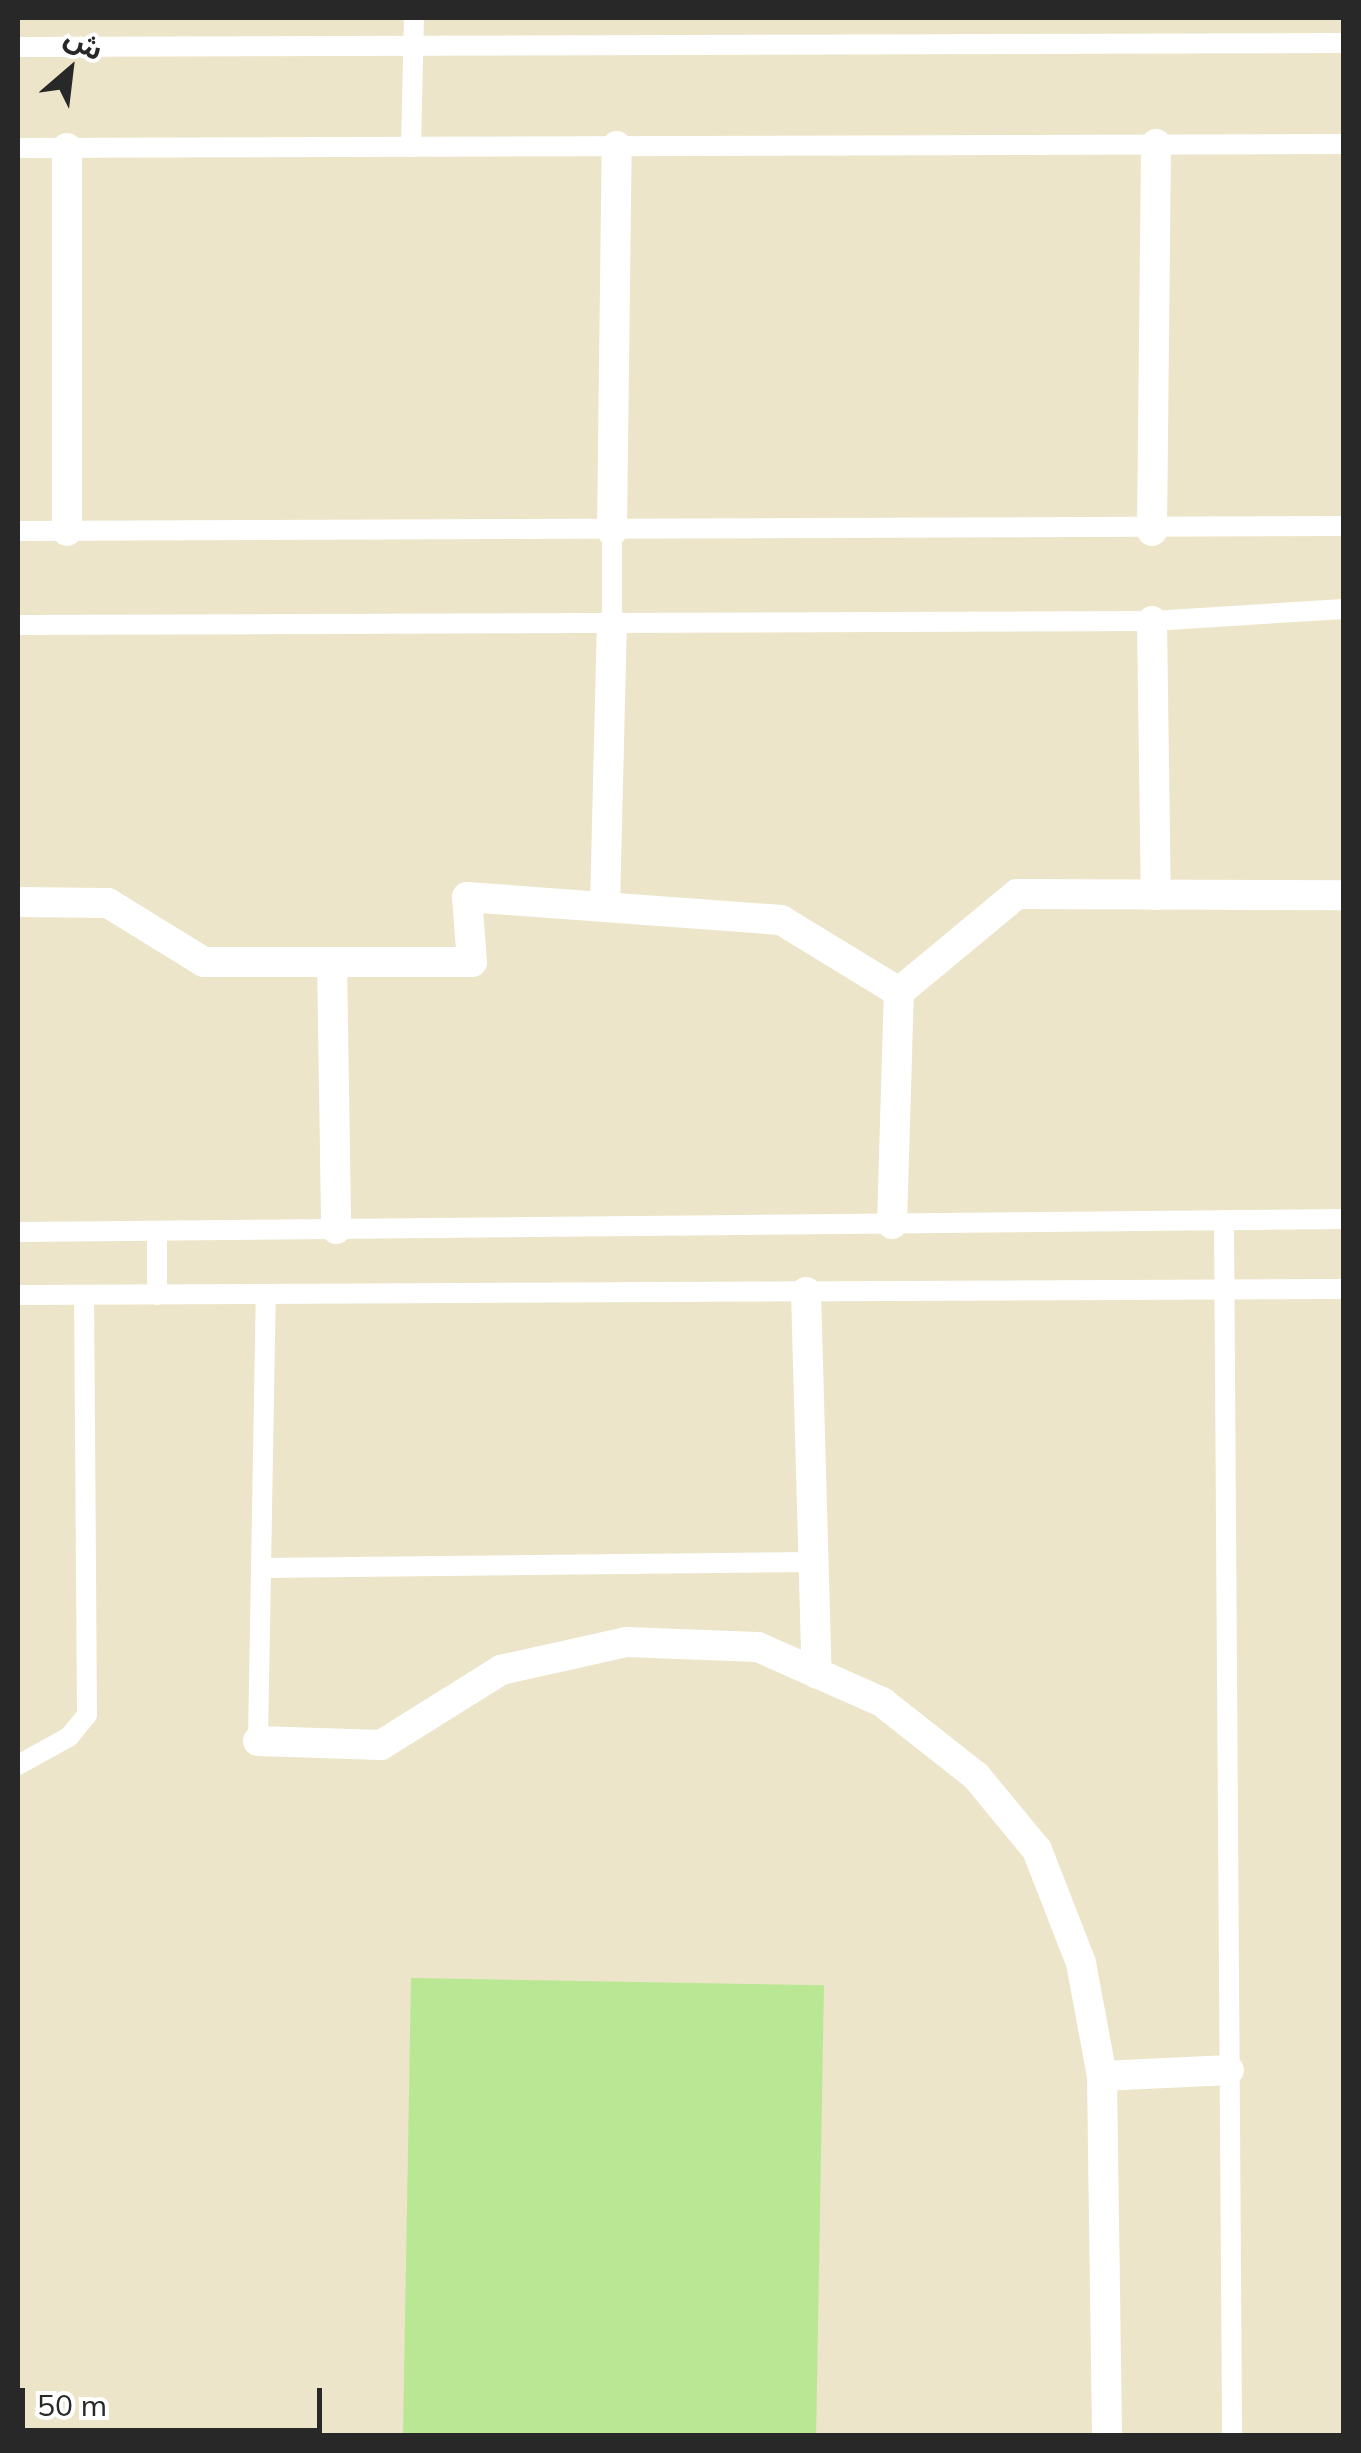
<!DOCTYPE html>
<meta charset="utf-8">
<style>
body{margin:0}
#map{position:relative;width:1361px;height:2453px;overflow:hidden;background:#eae5da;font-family:Mulish,"Noto Sans Arabic",sans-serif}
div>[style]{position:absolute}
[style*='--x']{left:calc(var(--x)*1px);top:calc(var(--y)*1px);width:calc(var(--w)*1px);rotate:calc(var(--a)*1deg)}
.education>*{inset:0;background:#ece5c9;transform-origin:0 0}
.pitch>*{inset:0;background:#b9e793;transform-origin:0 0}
.service>*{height:20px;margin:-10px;padding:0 10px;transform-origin:10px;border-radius:10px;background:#fff}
.pedestrian>*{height:30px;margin:-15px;padding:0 15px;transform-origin:15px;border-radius:15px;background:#fff}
span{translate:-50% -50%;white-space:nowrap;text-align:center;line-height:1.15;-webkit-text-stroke:10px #fff;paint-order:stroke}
.frame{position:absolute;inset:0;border:20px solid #282828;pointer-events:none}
.north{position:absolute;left:20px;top:20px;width:100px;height:100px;-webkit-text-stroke:8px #fff;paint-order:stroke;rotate:28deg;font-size:28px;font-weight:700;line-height:40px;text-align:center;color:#282828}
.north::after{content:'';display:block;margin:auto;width:35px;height:45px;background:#282828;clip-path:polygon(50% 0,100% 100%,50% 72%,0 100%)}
.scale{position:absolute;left:20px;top:2388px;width:302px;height:45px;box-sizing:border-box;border:5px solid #282828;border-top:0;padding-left:12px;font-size:30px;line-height:35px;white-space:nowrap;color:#282828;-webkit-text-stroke:8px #fff;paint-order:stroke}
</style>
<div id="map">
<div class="education">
<i style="left:18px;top:18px;width:1325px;height:2417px"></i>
</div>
<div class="pitch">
<i style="left:411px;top:1978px;width:413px;height:457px;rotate:1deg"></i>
</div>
<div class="service">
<i style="--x:18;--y:47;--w:1326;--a:-0.17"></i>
<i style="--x:411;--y:147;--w:129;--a:-88.7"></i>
<i style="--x:18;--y:148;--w:1326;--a:-0.17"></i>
<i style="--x:18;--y:531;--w:1326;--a:-0.22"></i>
<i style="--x:612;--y:623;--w:92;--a:-90"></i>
<i style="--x:18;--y:625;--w:1134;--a:-0.2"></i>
<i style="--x:1152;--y:621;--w:192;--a:-3.6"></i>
<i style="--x:1224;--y:1220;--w:1216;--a:89.62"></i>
<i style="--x:18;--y:1232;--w:1326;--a:-0.56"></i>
<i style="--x:18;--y:1295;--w:1326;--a:-0.26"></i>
<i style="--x:157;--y:1295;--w:64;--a:-90"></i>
<i style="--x:261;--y:1568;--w:553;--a:-0.62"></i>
<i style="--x:258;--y:1741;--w:446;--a:-89"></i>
<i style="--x:18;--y:1765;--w:58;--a:-28.8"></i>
<i style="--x:69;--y:1737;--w:28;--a:-51"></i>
<i style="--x:87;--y:1715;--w:420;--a:-90.4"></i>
</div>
<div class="pedestrian">
<i style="--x:67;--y:148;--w:383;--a:90"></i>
<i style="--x:612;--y:531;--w:385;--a:-89.3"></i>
<i style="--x:1152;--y:531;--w:387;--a:-89.4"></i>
<i style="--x:1152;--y:621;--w:274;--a:89.2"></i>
<i style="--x:18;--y:902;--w:90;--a:0.6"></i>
<i style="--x:108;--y:903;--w:113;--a:31.6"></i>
<i style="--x:204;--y:962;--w:268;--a:0"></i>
<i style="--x:472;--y:962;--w:65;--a:-94.4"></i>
<i style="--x:467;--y:897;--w:315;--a:4.2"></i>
<i style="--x:781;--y:920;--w:138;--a:31.4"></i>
<i style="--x:899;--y:992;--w:153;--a:-39.7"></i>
<i style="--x:1017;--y:894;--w:325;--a:0.2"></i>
<i style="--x:605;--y:906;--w:283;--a:-88.6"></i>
<i style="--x:332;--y:962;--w:267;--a:89.1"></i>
<i style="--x:892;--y:1224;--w:232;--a:-88.3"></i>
<i style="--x:806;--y:1292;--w:382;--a:88.4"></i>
<i style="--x:258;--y:1741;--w:123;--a:1.9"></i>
<i style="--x:381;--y:1745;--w:142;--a:-32"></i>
<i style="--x:501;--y:1670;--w:128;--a:-12.6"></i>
<i style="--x:626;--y:1642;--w:132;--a:2.2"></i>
<i style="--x:758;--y:1647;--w:136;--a:23.9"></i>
<i style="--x:882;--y:1702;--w:120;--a:38.2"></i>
<i style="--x:976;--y:1776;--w:96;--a:50.5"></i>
<i style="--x:1037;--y:1850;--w:121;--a:68.7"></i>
<i style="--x:1081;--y:1963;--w:115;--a:79.5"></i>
<i style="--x:1102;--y:2076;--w:360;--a:89.2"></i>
<i style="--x:1102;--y:2076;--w:127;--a:-2.7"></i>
</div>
<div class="frame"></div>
<div class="north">ش</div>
<div class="scale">50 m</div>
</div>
